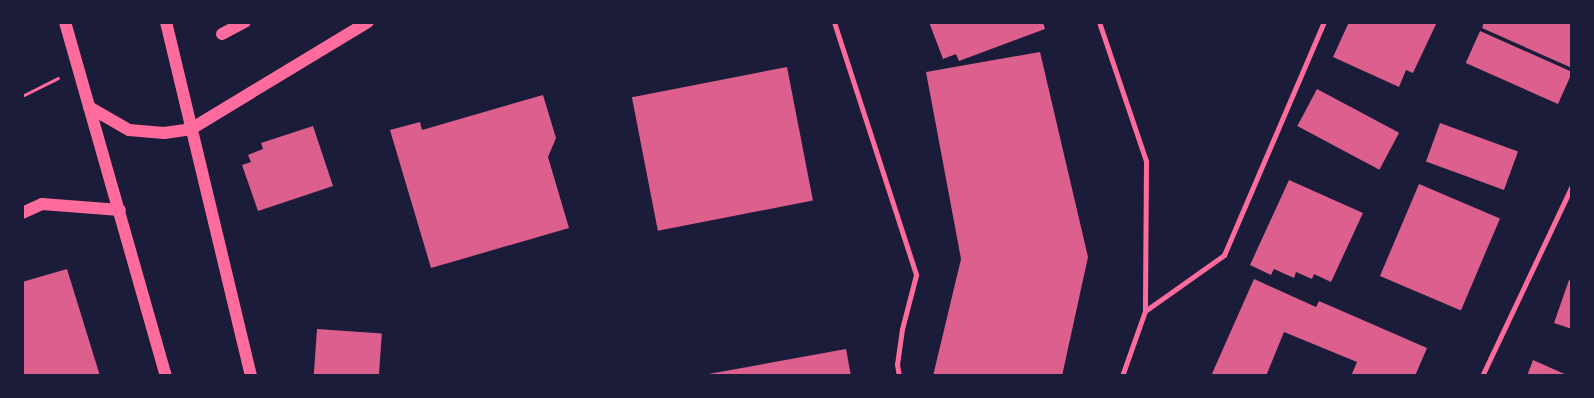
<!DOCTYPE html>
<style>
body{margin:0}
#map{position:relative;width:1594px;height:398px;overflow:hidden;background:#1b1b3a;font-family:Poppins,sans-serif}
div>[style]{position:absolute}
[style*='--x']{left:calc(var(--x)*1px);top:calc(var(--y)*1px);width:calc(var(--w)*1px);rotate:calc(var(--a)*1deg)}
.building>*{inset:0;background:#dd5f8e;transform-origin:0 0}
.path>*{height:3px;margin:-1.5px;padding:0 1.5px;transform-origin:1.5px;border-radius:1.5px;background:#ff6b9d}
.minor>*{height:5px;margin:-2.5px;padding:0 2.5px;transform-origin:2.5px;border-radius:2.5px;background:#ff6b9d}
.primary>*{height:12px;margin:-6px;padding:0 6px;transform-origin:6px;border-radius:6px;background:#ff6b9d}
span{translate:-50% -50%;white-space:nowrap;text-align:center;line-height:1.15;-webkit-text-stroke:5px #1b1b3a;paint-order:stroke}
.frame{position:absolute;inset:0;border:24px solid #1b1b3a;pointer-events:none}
</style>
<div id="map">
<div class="building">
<i style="clip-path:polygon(929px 22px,1043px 22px,1045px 29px,959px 61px,956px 54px,943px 59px)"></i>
<i style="clip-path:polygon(1349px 22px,1437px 22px,1413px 73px,1406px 70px,1399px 87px,1333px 57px)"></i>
<i style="clip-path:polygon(1484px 22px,1572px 22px,1572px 68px,1482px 28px)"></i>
<i style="left:1480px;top:31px;width:101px;height:35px;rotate:24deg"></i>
<i style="clip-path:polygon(1040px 52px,1088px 257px,1062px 376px,933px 376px,961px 259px,926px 72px)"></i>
<i style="left:787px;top:67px;width:136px;height:158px;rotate:79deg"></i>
<i style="left:1317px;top:89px;width:93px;height:42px;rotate:28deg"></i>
<i style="clip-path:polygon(543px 95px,556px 138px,548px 157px,569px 228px,431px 268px,390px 130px,420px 122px,422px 130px)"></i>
<i style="left:1440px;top:123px;width:83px;height:41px;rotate:20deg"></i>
<i style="clip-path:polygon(313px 126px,333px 186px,258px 211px,242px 165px,251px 162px,248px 155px,263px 149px,261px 143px)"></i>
<i style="clip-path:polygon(1289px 180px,1363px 213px,1331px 282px,1314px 274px,1312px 279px,1296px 272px,1294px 278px,1274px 269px,1271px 275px,1250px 265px)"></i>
<i style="left:1419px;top:184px;width:88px;height:100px;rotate:23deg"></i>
<i style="clip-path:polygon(67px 269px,100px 376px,22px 376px,22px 282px)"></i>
<i style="clip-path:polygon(1254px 279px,1316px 307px,1319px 301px,1427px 348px,1415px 376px,1351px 376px,1357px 362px,1284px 332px,1266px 376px,1211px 376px)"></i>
<i style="clip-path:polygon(1569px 280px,1572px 281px,1572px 329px,1554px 323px)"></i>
<i style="left:317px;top:329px;width:65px;height:47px;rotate:4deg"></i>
<i style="clip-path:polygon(846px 349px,851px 376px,703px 376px,703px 375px)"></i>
<i style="clip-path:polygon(1533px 360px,1569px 376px,1527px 376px)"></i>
</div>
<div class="path">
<i style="--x:22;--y:96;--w:40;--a:-26.6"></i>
</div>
<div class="minor">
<i style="--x:834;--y:22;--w:266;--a:72"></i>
<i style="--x:916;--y:275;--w:56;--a:104.5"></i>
<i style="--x:902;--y:329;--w:35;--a:98"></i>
<i style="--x:897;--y:364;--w:12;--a:81"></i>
<i style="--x:1099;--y:22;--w:147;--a:71.3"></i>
<i style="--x:1146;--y:161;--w:150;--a:90.4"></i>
<i style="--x:1145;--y:311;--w:69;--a:109.5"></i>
<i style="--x:1145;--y:311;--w:97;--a:-35.3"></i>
<i style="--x:1224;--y:255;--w:254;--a:-66.8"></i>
<i style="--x:1482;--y:376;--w:210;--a:-64.7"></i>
</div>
<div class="primary">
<i style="--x:65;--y:22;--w:368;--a:74.1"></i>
<i style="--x:166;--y:22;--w:364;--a:76.5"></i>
<i style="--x:222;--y:34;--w:26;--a:-28"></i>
<i style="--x:89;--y:107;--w:46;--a:29.9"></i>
<i style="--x:129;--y:130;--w:35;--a:5"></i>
<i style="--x:164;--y:133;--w:27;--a:-8"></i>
<i style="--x:191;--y:129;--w:207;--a:-31.2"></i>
<i style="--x:22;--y:213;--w:22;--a:-24"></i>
<i style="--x:42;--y:204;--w:78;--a:4.4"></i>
</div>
<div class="frame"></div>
</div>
